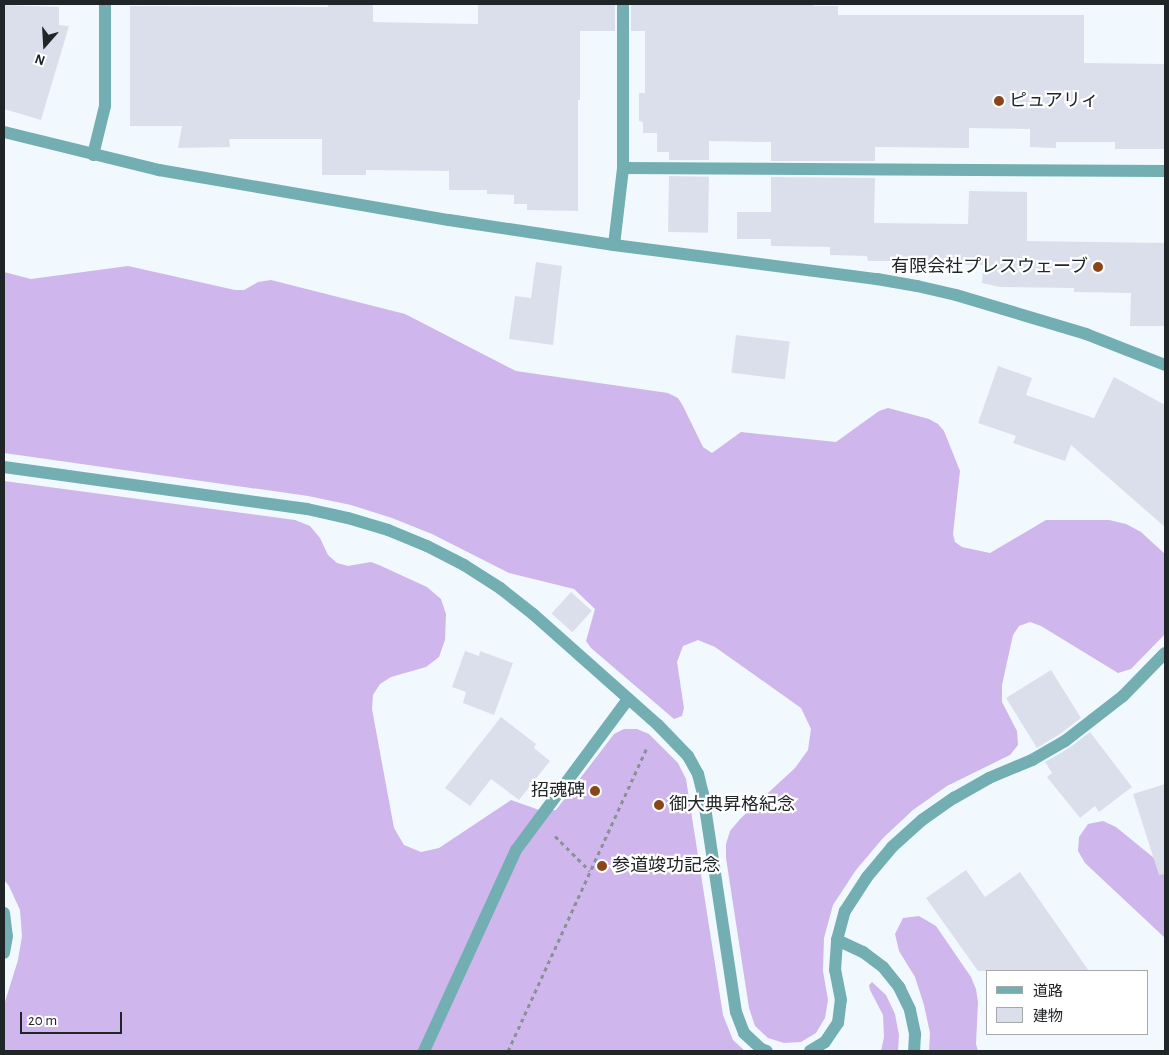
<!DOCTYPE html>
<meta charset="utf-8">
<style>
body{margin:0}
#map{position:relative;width:1169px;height:1055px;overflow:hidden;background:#f1f9fe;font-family:"Alegreya Sans","Noto Sans JP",sans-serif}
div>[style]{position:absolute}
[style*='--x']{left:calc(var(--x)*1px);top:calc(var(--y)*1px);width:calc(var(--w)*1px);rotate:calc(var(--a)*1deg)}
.forest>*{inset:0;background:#cfb6ec}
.building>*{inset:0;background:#dbdfec;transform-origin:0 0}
.path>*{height:3px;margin-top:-1.5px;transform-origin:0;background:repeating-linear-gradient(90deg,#8a9094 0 4px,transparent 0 8px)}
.minor>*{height:12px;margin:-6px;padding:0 6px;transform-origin:6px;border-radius:6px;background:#72aeb2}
.dots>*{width:14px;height:14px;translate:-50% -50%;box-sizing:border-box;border:2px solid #fff;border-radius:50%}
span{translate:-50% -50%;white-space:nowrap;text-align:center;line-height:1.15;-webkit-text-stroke:4.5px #fff;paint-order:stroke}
.poi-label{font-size:18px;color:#202528}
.left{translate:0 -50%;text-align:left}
.right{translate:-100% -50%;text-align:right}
.frame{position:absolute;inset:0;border:5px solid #202528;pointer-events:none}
.legend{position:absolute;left:986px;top:970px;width:162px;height:65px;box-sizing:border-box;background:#fff;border:1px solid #a6a8a9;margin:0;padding:6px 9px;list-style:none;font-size:15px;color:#202528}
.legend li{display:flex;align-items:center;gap:10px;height:25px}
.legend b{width:25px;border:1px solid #a6a8a9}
.north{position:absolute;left:20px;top:20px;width:50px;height:50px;-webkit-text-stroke:4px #fff;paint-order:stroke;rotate:199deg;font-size:14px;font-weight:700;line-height:20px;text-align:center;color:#202528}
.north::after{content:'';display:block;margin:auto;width:18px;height:22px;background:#202528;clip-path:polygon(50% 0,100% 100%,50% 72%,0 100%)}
.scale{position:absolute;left:20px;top:1012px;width:102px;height:22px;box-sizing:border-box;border:2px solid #202528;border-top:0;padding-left:6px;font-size:15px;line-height:18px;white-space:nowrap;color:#202528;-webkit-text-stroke:4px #fff;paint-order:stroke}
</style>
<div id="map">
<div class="forest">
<i style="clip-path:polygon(128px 266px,235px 290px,244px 290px,258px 282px,271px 280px,405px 314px,516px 371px,668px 393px,678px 398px,683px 406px,703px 447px,712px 453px,741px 432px,836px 442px,879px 411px,888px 408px,929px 419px,938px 424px,944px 431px,960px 471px,953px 534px,955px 542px,962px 547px,990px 553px,1046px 520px,1109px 520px,1126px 524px,1141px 532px,1165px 554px,1165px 634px,1131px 669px,1118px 673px,1041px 626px,1030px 622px,1019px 626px,1013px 635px,1002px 685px,1002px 702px,1017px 731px,1018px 745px,1010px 755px,947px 786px,913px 810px,883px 838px,856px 870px,833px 905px,824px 938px,823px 971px,828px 1000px,825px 1018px,816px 1033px,801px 1042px,784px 1043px,768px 1038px,755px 1026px,749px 1008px,726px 858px,726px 844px,730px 831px,741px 818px,795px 768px,808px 750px,811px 729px,801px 708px,715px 647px,698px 640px,683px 646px,677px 662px,684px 708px,682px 716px,674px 719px,591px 648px,586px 641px,595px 609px,574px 589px,509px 573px,432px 534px,392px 518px,351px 505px,308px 496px,4px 453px,4px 272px,31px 279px)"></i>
<i style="clip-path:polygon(4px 481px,295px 520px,310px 526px,320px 538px,328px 555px,337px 563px,348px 566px,371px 562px,379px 565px,427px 587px,441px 599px,446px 614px,445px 640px,439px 657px,426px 667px,391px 677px,380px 684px,373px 695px,372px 709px,394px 828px,404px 845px,421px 852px,439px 848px,511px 800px,542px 811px,556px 810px,614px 734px,624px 729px,637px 729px,649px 734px,678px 763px,686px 779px,723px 1015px,733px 1040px,745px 1051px,4px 1051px,4px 1005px,18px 960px,22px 936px,20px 910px,9px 886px,4px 880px)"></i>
<i style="clip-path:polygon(1103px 821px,1116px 827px,1165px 867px,1165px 938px,1085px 863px,1078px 851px,1079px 837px,1088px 824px)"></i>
<i style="clip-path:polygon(919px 916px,936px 926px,971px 977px,976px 989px,978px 1002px,976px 1044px,978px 1051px,929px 1051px,930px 1033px,924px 1005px,915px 977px,899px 951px,895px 934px,903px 918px)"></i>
<i style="clip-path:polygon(872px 982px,886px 995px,895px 1014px,899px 1035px,898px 1051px,881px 1051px,884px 1037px,883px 1015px,870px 990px,869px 985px)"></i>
</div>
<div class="building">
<i style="clip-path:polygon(478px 4px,615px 4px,615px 31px,580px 31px,580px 100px,578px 100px,578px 211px,527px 210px,527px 204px,514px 204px,514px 195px,487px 194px,487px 190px,449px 190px,449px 171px,366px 170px,366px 175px,322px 175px,322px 139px,229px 139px,230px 147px,178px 148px,182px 126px,130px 126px,130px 6px,328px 7px,328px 5px,373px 5px,373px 22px,478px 24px)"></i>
<i style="clip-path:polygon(631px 4px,814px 4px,814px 6px,838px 6px,838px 15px,1084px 15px,1084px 63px,1165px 64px,1165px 149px,1115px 149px,1115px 142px,1056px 142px,1056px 148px,1030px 147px,1030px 129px,969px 128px,969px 148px,875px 147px,875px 161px,771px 161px,771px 142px,709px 141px,709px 160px,669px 160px,669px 152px,657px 152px,657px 133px,643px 133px,643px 122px,639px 121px,639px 93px,645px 93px,645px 31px,631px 31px)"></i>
<i style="clip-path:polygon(4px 5px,59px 7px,59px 25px,69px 26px,41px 120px,4px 109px)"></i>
<i style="left:669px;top:176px;width:40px;height:56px;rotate:1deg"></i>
<i style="clip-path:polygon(771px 177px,875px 178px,874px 223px,968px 224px,969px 191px,1027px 192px,1027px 241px,1165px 243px,1165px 326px,1130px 326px,1131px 293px,1074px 292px,1074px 288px,1000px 287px,982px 283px,983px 265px,905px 264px,905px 261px,868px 261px,867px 256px,830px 255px,830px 247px,771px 246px,771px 239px,737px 239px,737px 212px,771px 212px)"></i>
<i style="clip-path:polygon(536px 262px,562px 266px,553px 345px,509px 339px,515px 296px,531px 298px)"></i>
<i style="left:736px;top:335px;width:54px;height:38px;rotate:7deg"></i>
<i style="clip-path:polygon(998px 366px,1032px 378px,1026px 395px,1094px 418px,1114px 377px,1165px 405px,1165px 527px,1071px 445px,1065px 461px,1013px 443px,1016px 436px,978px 423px)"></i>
<i style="left:571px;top:592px;width:28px;height:29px;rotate:42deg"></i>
<i style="clip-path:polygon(465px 651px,479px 656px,480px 651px,513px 663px,494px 715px,463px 703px,466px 692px,452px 687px)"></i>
<i style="clip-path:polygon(1051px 670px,1081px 718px,1060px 734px,1037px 748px,1006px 698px)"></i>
<i style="clip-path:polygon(501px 717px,536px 744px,534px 748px,550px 761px,519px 800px,491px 779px,470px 806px,445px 788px)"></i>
<i style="clip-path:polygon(1090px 732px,1132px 787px,1099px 812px,1095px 806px,1080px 818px,1047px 777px,1052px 773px,1045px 762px,1069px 748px)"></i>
<i style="clip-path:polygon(1165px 784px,1165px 874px,1159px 875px,1133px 794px)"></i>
<i style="clip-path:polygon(966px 870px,985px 897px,1020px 872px,1089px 971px,978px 971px,926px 898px)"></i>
</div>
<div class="path">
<i style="--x:555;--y:836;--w:49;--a:45"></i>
<i style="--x:508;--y:1051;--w:334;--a:-65.4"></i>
</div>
<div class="minor">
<i style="--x:4;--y:132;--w:160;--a:13.8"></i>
<i style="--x:159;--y:170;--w:294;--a:9.8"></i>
<i style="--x:449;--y:220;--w:167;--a:8.6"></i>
<i style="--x:614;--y:245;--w:265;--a:7.4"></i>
<i style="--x:877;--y:279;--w:41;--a:9.9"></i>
<i style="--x:917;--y:286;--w:40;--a:13"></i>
<i style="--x:956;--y:295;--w:136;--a:16.7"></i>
<i style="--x:1086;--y:334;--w:85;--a:21.4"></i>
<i style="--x:93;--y:155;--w:50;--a:-76.2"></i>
<i style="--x:105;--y:106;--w:102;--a:-90"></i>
<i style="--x:623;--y:168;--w:542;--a:0.32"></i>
<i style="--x:614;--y:245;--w:78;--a:-83.3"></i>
<i style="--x:623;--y:168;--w:164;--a:-90"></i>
<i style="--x:4;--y:467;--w:306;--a:7.9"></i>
<i style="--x:307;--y:509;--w:42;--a:12.4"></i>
<i style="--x:348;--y:518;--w:42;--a:16.7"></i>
<i style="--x:388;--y:530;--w:42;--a:22.3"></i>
<i style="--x:427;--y:546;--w:42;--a:27.2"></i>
<i style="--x:464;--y:565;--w:43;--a:32.6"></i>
<i style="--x:500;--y:588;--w:42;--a:38.2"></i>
<i style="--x:533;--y:614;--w:167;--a:41.6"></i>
<i style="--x:658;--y:725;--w:43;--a:45.9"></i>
<i style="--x:688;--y:756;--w:21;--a:61"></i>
<i style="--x:698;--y:774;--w:21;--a:76"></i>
<i style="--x:703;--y:794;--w:220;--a:81.4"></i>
<i style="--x:736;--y:1012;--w:22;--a:69"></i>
<i style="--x:744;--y:1033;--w:23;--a:43"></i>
<i style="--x:761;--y:1049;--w:6;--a:18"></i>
<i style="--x:4;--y:913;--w:23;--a:83"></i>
<i style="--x:7;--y:936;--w:17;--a:100"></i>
<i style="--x:837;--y:940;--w:29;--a:25"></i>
<i style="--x:863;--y:952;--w:25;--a:37"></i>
<i style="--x:883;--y:967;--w:26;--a:51"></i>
<i style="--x:899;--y:987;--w:25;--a:64"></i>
<i style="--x:910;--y:1010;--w:25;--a:78"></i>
<i style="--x:915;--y:1034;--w:17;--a:93"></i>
<i style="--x:424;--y:1051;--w:221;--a:-65.4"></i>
<i style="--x:516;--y:850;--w:188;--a:-53.4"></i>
<i style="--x:810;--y:1051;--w:17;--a:-31"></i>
<i style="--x:825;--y:1042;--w:23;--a:-56"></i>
<i style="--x:838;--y:1023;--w:23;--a:-83"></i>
<i style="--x:841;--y:1000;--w:31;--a:-101"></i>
<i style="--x:835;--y:970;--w:30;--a:-86"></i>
<i style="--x:837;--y:940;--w:30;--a:-75"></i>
<i style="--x:845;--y:911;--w:40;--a:-57.1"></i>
<i style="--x:867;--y:877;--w:39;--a:-50"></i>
<i style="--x:892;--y:847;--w:40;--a:-42"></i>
<i style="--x:922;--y:820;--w:39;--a:-35"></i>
<i style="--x:954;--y:798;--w:40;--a:-29.7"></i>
<i style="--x:989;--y:778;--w:47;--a:-22.7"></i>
<i style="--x:1032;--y:760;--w:38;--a:-30"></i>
<i style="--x:1065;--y:741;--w:73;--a:-37.8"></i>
<i style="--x:1123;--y:696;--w:60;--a:-45.7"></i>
</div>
<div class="dots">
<i style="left:999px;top:101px;background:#8a4619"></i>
<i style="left:1098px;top:267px;background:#8a4619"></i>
<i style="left:595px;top:791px;background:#8a4619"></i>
<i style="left:659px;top:805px;background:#8a4619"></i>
<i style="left:602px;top:866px;background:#8a4619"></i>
</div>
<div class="poi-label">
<span class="left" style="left:1009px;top:101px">ピュアリィ</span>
<span class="right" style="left:1088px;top:267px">有限会社プレスウェーブ</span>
<span class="right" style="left:585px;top:791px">招魂碑</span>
<span class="left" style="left:669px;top:805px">御大典昇格紀念</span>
<span class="left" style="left:612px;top:866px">参道竣功記念</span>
</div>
<div class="frame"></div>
<ul class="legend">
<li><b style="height:6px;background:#72aeb2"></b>道路</li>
<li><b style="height:14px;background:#dbdfec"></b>建物</li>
</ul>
<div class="north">N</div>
<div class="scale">20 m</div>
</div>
